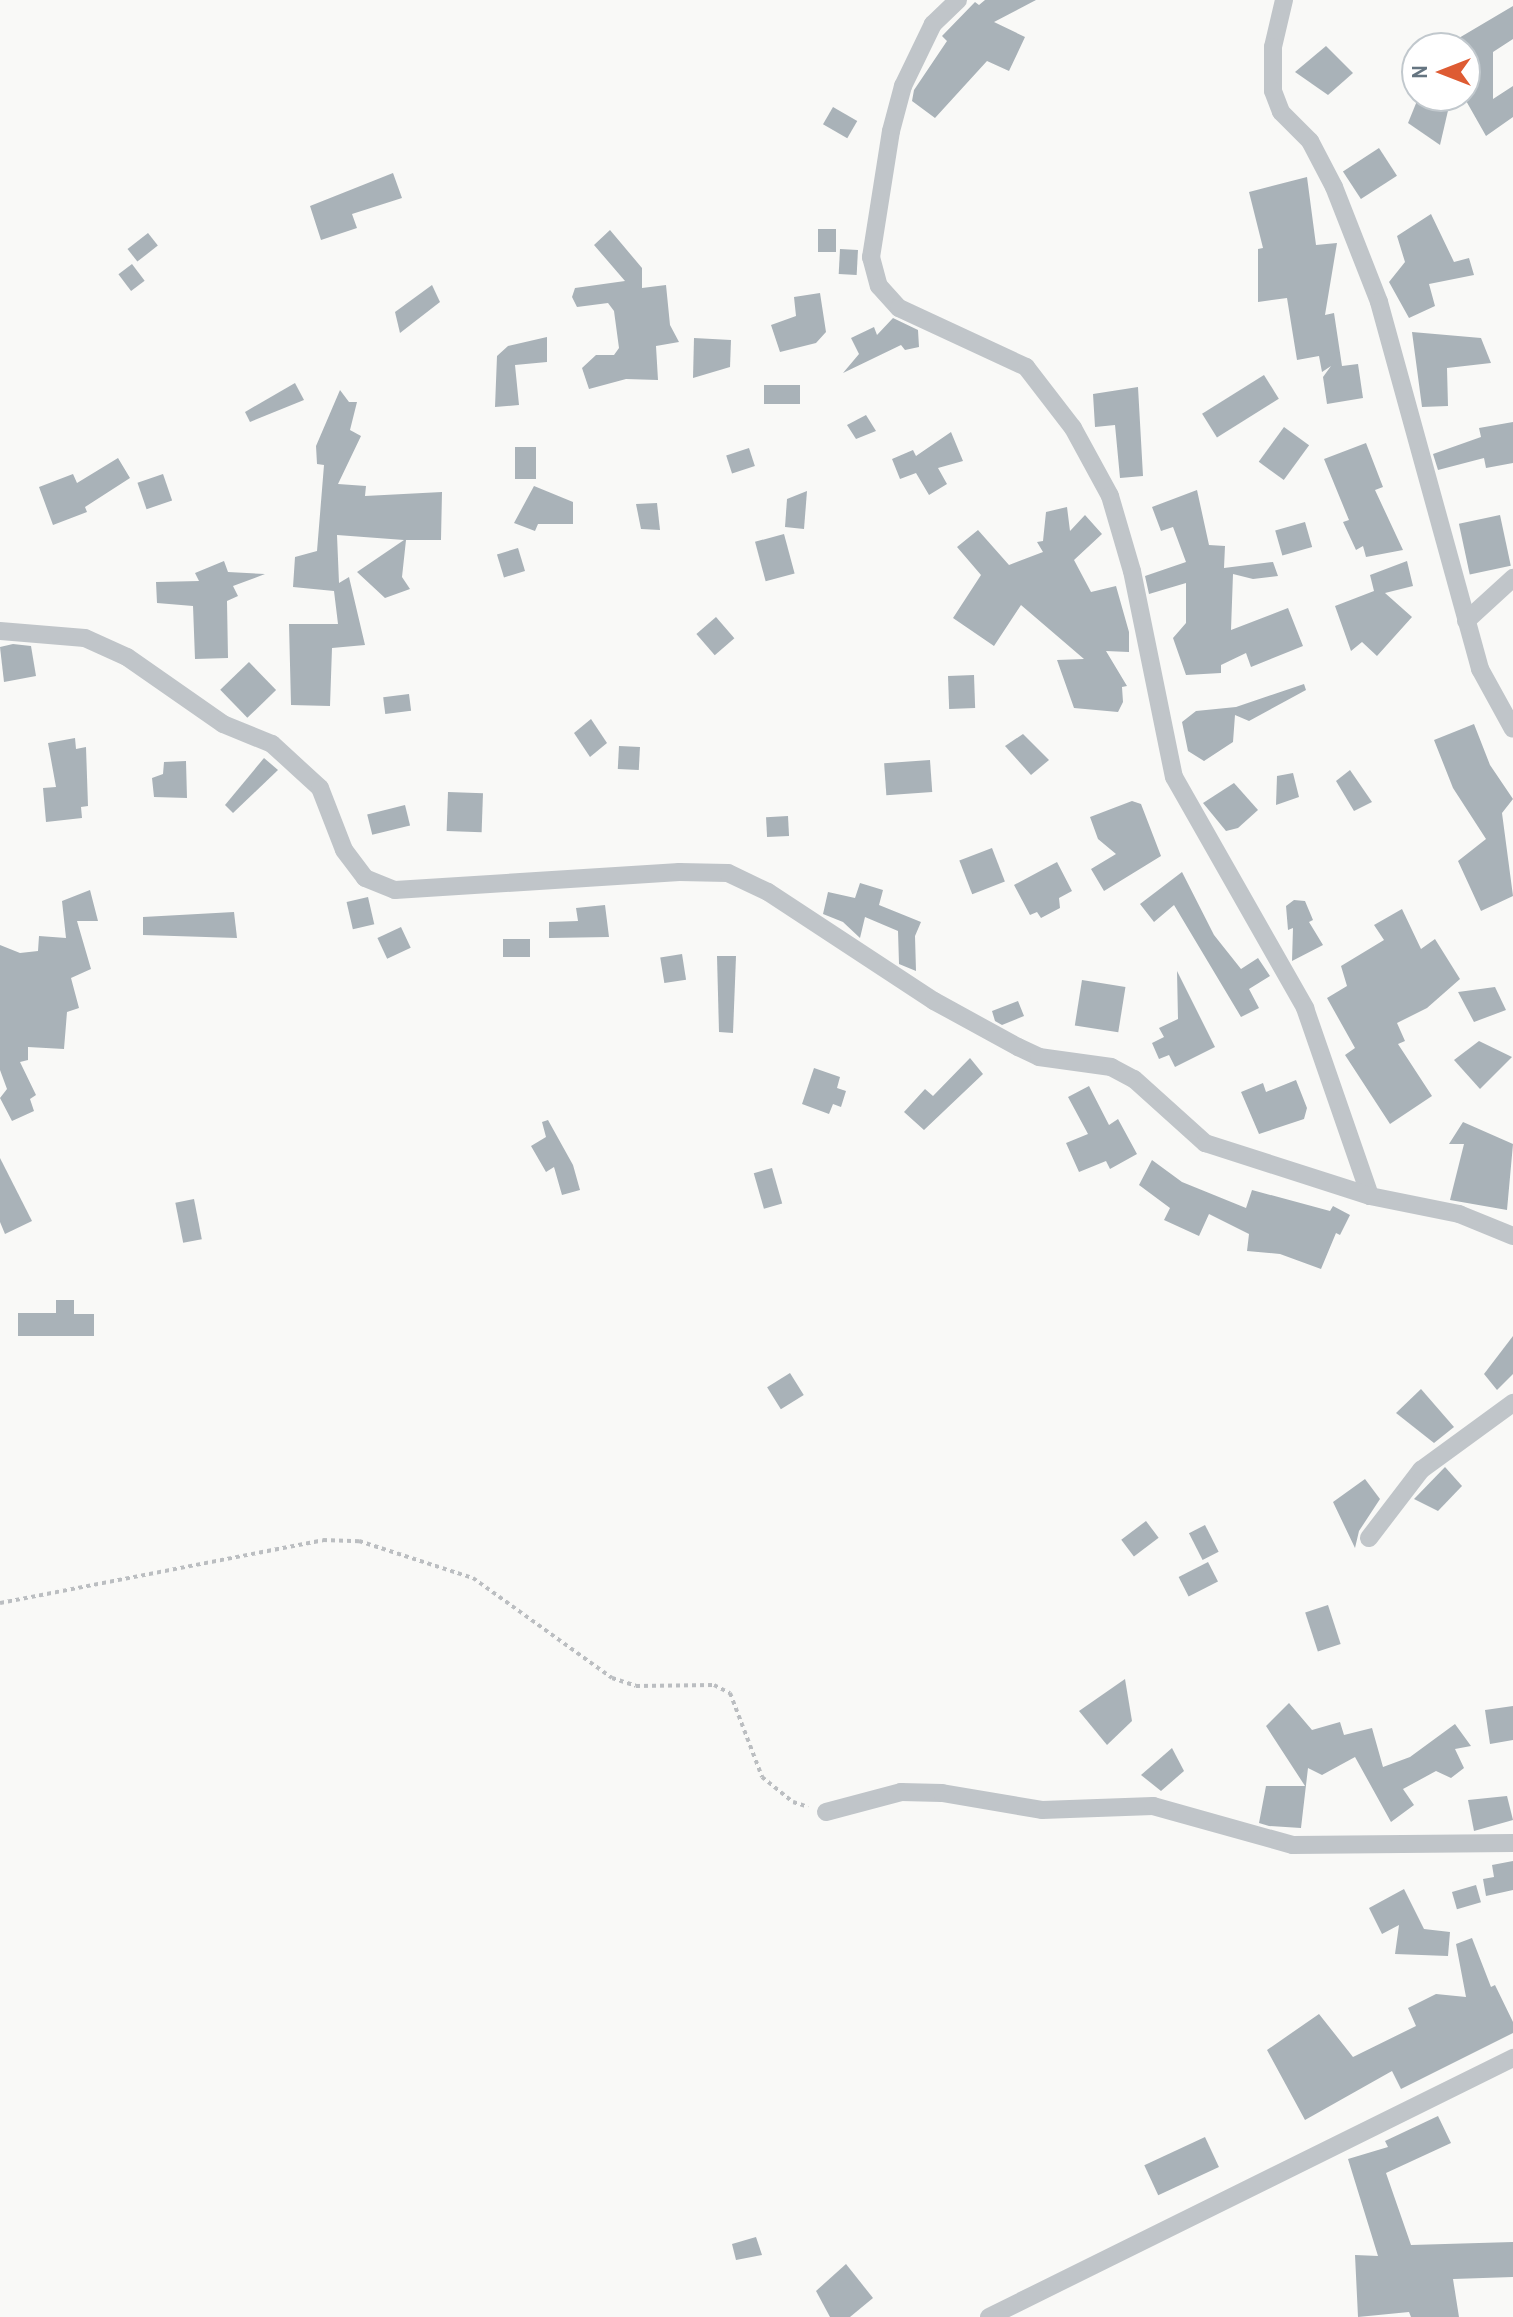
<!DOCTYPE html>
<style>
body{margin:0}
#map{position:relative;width:1513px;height:2317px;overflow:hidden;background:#f9f9f7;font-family:"Archivo Narrow",sans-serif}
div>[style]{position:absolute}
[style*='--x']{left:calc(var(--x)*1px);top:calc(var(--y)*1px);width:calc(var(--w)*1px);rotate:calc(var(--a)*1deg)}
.building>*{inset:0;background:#a9b2b8;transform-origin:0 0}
.path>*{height:4px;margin-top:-2px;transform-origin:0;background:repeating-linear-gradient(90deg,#bbbec1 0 4px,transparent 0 8px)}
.minor>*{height:18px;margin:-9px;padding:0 9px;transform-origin:9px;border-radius:9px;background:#c0c5c9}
span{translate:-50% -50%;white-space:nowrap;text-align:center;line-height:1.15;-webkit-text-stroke:8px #fff;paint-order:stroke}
.north{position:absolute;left:1401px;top:32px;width:80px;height:80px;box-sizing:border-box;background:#fff;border:2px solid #c1c8cd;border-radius:50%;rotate:270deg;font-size:22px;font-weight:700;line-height:32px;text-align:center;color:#657581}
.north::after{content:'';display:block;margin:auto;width:28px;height:36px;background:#de5b33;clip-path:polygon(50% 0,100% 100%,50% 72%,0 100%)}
</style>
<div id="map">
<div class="building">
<i style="clip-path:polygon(985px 0,1036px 0,994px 22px,1025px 37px,1009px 71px,987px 61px,935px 118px,912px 101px,914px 90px,947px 41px,942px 36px,975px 2px,979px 5px)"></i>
<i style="clip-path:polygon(1513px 6px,1513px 39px,1493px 52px,1493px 99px,1513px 86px,1513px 117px,1486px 136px,1465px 99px,1465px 48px,1442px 48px)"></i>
<i style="clip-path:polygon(1326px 46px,1353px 73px,1328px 95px,1295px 72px)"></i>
<i style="clip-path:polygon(1419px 96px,1450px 102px,1440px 145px,1408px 123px)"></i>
<i style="left:833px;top:107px;width:28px;height:20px;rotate:30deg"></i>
<i style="left:1379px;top:148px;width:33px;height:43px;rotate:57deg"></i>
<i style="clip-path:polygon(393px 173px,402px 198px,352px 214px,357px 228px,321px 240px,310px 206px)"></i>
<i style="clip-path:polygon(1307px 177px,1316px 245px,1337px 243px,1325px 315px,1334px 313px,1342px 366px,1358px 364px,1363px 398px,1327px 404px,1323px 377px,1331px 366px,1322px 372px,1319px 356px,1297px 360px,1287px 298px,1258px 302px,1258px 249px,1263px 248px,1249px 192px)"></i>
<i style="clip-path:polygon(1431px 214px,1454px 262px,1469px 258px,1474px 275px,1429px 284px,1435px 306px,1409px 318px,1389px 282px,1405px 262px,1397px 236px)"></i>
<i style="left:818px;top:229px;width:18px;height:23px"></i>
<i style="clip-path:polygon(610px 230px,642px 268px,642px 288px,666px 285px,670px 325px,679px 342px,656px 346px,658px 380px,626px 379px,589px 389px,582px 368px,596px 355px,614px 355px,619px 348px,614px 311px,608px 303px,577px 307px,572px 297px,575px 288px,625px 281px,594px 245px)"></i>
<i style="left:148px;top:233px;width:16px;height:26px;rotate:52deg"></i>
<i style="left:840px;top:249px;width:18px;height:25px;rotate:3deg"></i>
<i style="left:132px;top:264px;width:21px;height:17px;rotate:53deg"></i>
<i style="clip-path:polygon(432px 285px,440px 302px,400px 333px,395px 312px)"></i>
<i style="clip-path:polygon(820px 293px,826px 332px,816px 343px,780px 352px,771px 325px,796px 316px,794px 297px)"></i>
<i style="clip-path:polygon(893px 318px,918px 330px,919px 347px,905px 350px,901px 345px,843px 373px,859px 354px,851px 338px,874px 327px,877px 335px)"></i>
<i style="clip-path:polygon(1412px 332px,1481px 338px,1491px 363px,1447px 368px,1448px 406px,1422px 407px)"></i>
<i style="clip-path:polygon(547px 337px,547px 362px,515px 365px,519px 405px,495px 407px,497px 356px,508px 346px)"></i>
<i style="clip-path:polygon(694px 338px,731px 340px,730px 367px,693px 378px)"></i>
<i style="left:1264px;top:375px;width:28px;height:73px;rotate:58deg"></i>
<i style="clip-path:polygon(295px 383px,304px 400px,250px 422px,245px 412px)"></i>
<i style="left:800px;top:385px;width:19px;height:36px;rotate:90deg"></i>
<i style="clip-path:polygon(1138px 387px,1143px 476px,1120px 478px,1115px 425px,1095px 427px,1093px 394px)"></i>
<i style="clip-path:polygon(340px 390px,349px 402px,357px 402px,350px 430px,361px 436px,338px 484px,366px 486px,365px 496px,442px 492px,441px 540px,406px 540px,402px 577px,410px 589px,385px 598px,357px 572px,404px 540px,337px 535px,339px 583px,349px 577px,365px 645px,332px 648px,330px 706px,291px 705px,289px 624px,338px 624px,334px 591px,293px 587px,295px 557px,317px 551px,324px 465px,317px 464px,316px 446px)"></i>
<i style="clip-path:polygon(866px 415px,876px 431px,856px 439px,847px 425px)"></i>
<i style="clip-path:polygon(1513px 422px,1513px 463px,1486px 468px,1484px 458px,1438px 470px,1433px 454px,1481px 437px,1479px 428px)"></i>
<i style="left:1284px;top:427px;width:31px;height:43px;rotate:36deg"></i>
<i style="clip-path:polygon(951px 432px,963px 461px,938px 468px,947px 484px,929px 495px,916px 473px,900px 479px,892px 459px,913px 450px,916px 456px)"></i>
<i style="clip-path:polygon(1366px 443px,1383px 487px,1375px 490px,1403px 550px,1366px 557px,1363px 546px,1356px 550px,1343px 522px,1349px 520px,1324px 459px)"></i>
<i style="left:536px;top:447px;width:32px;height:21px;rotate:90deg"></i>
<i style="left:749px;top:448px;width:19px;height:24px;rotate:72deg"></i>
<i style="clip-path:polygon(118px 458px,130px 478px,85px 507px,87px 512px,53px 525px,39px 487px,73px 474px,77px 483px)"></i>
<i style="left:163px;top:474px;width:28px;height:27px;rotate:71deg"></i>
<i style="clip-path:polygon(534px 486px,573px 502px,573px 524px,538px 524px,535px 531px,514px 523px)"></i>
<i style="clip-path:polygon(1197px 490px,1209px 545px,1225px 546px,1224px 568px,1273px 562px,1278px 576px,1253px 579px,1233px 574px,1231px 630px,1288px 608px,1303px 646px,1251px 667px,1246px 653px,1221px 665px,1221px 673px,1186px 675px,1173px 638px,1186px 623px,1186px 583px,1149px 594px,1145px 576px,1186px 562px,1173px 527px,1161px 531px,1152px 507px)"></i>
<i style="clip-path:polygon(807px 491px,804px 529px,785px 527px,787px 499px)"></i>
<i style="clip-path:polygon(657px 503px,660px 530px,641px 529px,636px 504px)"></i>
<i style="clip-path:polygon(1067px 507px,1070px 531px,1085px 515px,1102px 534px,1074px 560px,1091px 592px,1116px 586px,1129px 632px,1129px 652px,1106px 651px,1127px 686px,1122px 687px,1123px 702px,1118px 712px,1074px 708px,1057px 660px,1084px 659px,1021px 605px,994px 646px,953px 618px,981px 575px,957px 547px,978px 530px,1009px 565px,1043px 552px,1037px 542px,1043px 541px,1046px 512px)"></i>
<i style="left:1500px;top:515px;width:52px;height:42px;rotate:78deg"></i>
<i style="left:1305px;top:522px;width:26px;height:31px;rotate:74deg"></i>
<i style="left:784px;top:534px;width:41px;height:30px;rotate:75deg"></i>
<i style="left:518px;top:548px;width:24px;height:22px;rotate:73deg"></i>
<i style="clip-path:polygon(224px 561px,228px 572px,265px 574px,233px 586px,238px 596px,227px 601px,228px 658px,195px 659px,193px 606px,157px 603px,156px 582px,199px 581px,195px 573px)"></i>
<i style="clip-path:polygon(1407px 561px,1413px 586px,1385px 593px,1412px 617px,1377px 656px,1362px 642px,1351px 651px,1335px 606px,1374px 591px,1370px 575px)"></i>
<i style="left:716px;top:617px;width:28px;height:26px;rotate:49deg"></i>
<i style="clip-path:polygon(13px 644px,31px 646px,36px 676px,4px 682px,0 647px)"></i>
<i style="left:249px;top:662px;width:39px;height:40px;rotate:46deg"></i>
<i style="left:974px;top:675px;width:33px;height:26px;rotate:88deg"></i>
<i style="clip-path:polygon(1304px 684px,1306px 690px,1249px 721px,1235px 715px,1233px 742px,1204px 761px,1188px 751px,1182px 722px,1196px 711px,1236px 707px)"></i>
<i style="left:409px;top:694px;width:17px;height:26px;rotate:83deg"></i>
<i style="clip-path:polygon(591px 719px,607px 743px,590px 757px,574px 733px)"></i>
<i style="clip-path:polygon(1474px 724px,1490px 765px,1513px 799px,1502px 813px,1513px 896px,1481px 911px,1458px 861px,1486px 839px,1453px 788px,1434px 740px)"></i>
<i style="clip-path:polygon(1023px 734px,1049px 760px,1031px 775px,1005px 746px)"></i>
<i style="clip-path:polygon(75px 738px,76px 749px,86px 747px,88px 806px,81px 807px,82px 818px,46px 822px,43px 788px,56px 787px,48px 743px)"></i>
<i style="left:619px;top:746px;width:21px;height:23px;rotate:3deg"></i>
<i style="clip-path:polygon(264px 758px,278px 770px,233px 813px,225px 805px)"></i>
<i style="left:930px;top:760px;width:32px;height:46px;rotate:86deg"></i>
<i style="clip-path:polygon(186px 761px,187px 798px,154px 797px,152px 778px,163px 774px,164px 762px)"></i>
<i style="clip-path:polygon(1350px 770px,1372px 802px,1354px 811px,1336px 781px)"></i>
<i style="clip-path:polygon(1293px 773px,1299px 797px,1276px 805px,1277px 776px)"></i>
<i style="clip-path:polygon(1234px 783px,1258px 810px,1238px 828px,1226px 831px,1203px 803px)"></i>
<i style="left:448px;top:792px;width:35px;height:39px;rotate:2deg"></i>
<i style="clip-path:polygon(1132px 801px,1141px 804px,1161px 856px,1104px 891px,1091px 869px,1116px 854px,1098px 839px,1090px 817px)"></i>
<i style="left:405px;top:805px;width:21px;height:39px;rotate:76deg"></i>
<i style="left:788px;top:816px;width:20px;height:22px;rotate:87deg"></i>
<i style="left:992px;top:848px;width:36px;height:35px;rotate:69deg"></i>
<i style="clip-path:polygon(1057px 862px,1072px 891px,1059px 898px,1060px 908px,1041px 918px,1037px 912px,1030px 915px,1014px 885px)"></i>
<i style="clip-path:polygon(1182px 872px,1214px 935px,1241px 969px,1258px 958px,1270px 976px,1249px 989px,1259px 1008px,1241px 1017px,1174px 905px,1154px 922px,1140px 904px)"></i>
<i style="clip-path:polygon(860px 883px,883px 890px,879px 905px,921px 922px,915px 936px,916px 971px,899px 964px,898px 931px,865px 917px,860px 938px,843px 922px,823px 914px,828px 892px,855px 898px)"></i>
<i style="clip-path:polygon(90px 890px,98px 921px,77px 921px,91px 969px,71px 978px,79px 1008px,67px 1012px,64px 1049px,28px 1047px,28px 1060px,20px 1062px,36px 1095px,30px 1099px,34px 1111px,12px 1121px,0 1098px,7px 1089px,0 1070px,0 945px,20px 953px,38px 951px,39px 936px,66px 938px,62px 901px)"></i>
<i style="left:368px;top:897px;width:28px;height:22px;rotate:77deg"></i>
<i style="clip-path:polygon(1294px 900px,1305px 901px,1313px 920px,1309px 922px,1323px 945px,1292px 961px,1293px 928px,1288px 930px,1286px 906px)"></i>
<i style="clip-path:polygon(605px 905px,609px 937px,549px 938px,549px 922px,578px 921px,576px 908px)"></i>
<i style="clip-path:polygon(1402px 909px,1421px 949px,1435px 939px,1460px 979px,1427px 1008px,1397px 1023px,1405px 1041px,1398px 1044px,1432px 1096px,1390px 1124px,1345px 1055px,1355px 1048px,1327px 998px,1347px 986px,1341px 966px,1384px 940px,1374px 925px)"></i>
<i style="clip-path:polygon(234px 912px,237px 938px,143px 935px,143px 917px)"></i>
<i style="left:401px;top:927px;width:23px;height:26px;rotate:65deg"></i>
<i style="left:530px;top:939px;width:18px;height:27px;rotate:90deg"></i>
<i style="left:682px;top:954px;width:26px;height:22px;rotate:81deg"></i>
<i style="clip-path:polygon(717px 956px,736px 956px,733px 1033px,719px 1032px)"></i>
<i style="clip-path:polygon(1177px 971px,1215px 1047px,1175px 1067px,1169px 1055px,1159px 1059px,1152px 1043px,1164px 1037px,1159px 1028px,1178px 1019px)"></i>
<i style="left:1082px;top:980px;width:44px;height:46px;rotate:9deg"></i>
<i style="clip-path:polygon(1495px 987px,1506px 1010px,1474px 1022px,1458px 992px)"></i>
<i style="clip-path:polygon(1018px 1001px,1024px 1016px,1002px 1025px,995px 1021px,992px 1011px)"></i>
<i style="clip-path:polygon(1479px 1041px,1512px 1057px,1480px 1089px,1454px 1060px)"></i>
<i style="clip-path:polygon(970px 1058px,983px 1074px,924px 1130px,904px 1112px,925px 1089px,933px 1096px)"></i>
<i style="clip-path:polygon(814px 1068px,840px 1077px,837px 1088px,846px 1091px,841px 1107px,833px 1104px,829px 1114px,802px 1104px)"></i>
<i style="clip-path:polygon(1296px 1080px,1307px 1108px,1304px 1119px,1259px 1134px,1241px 1092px,1263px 1083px,1266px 1092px)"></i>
<i style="clip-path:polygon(1089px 1086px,1109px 1125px,1118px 1119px,1137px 1154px,1110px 1169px,1106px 1161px,1079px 1172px,1066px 1143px,1088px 1134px,1068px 1097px)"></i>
<i style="clip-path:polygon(548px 1120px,573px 1165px,580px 1190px,562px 1195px,554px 1167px,546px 1172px,531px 1146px,546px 1137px,542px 1122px)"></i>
<i style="clip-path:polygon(1463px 1122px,1513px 1144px,1507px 1210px,1450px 1200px,1464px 1144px,1449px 1144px)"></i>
<i style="clip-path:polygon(0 1158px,32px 1221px,5px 1234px,0 1222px)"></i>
<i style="clip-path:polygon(1152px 1160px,1182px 1182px,1246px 1208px,1252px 1190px,1330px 1211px,1333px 1206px,1350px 1215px,1340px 1235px,1336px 1233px,1321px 1269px,1280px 1254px,1247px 1251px,1249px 1234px,1209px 1214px,1199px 1236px,1164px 1220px,1170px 1208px,1139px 1185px)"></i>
<i style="left:772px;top:1168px;width:37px;height:19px;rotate:74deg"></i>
<i style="left:194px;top:1199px;width:41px;height:19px;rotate:79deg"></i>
<i style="clip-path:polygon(56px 1300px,74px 1300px,74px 1314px,94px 1314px,94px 1336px,18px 1336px,18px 1313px,56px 1313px)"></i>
<i style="clip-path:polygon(1513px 1336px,1513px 1374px,1497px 1390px,1484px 1374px)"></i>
<i style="left:790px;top:1373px;width:26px;height:27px;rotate:58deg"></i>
<i style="clip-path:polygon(1421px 1389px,1454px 1427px,1434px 1443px,1396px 1413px)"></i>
<i style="clip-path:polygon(1445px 1467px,1462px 1486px,1438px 1511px,1414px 1499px)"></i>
<i style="clip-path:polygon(1365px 1479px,1380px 1499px,1359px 1531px,1355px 1548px,1333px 1502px)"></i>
<i style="left:1146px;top:1521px;width:21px;height:31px;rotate:53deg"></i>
<i style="left:1205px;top:1525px;width:30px;height:18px;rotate:63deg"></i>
<i style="left:1208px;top:1562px;width:22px;height:33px;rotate:63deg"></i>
<i style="left:1328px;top:1605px;width:41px;height:24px;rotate:72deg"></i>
<i style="clip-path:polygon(1125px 1679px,1132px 1721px,1107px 1745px,1079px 1711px)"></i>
<i style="clip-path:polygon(1289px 1703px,1312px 1730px,1340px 1722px,1344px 1735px,1372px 1728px,1383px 1767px,1410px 1757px,1455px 1724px,1471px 1746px,1455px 1749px,1464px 1768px,1451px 1778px,1436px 1771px,1403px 1789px,1414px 1805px,1391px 1822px,1355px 1757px,1322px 1775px,1308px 1768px,1301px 1828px,1269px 1826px,1259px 1823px,1266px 1786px,1305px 1786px,1266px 1726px)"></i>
<i style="clip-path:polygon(1513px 1706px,1513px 1740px,1490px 1744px,1485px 1710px)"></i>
<i style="clip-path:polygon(1172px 1748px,1184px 1771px,1161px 1791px,1141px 1775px)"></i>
<i style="clip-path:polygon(1507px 1796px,1513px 1820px,1474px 1831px,1468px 1800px)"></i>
<i style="clip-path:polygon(1513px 1861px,1513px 1890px,1486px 1896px,1483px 1879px,1494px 1877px,1492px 1865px)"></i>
<i style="left:1476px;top:1885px;width:18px;height:25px;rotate:74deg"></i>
<i style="clip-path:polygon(1404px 1889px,1424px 1929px,1450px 1932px,1448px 1956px,1395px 1954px,1399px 1925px,1382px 1934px,1369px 1908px)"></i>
<i style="clip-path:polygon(1472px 1938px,1491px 1987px,1495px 1985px,1513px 2022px,1513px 2033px,1401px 2089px,1392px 2071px,1305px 2120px,1267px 2050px,1319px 2014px,1353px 2057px,1416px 2026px,1408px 2008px,1436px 1994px,1466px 1997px,1456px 1944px)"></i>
<i style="clip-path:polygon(1438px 2116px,1451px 2143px,1386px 2173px,1411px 2245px,1513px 2242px,1513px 2277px,1453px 2279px,1459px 2317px,1411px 2317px,1409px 2312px,1358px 2317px,1355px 2255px,1378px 2256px,1348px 2159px,1388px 2147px,1385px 2141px)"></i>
<i style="left:1205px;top:2137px;width:33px;height:67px;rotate:65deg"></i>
<i style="clip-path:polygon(756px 2237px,762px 2255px,736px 2260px,732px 2244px)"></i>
<i style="clip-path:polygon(846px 2264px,873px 2298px,850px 2317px,830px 2317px,816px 2291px)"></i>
</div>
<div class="path">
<i style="--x:0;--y:1603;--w:329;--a:-11"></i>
<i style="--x:323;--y:1540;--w:36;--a:2"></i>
<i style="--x:359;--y:1541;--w:120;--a:18"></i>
<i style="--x:473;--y:1578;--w:171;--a:35.7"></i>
<i style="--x:612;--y:1678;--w:25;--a:18"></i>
<i style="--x:636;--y:1686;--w:78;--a:-0.7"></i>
<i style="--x:714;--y:1685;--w:18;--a:27"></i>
<i style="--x:730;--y:1693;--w:90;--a:69.1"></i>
<i style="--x:762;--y:1777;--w:40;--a:39"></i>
<i style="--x:793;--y:1802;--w:16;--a:18"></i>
</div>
<div class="minor">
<i style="--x:958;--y:0;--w:35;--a:136"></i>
<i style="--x:933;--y:24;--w:69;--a:115.8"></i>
<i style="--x:903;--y:86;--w:47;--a:104.9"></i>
<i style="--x:891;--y:131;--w:128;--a:99"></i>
<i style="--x:871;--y:257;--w:30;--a:75"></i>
<i style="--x:879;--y:286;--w:30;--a:48"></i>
<i style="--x:899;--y:308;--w:140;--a:24.9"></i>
<i style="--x:1026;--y:367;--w:77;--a:52.4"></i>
<i style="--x:1073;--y:428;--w:77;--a:61.4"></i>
<i style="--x:1110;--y:496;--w:78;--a:73.7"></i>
<i style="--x:1132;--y:571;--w:210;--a:78.5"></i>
<i style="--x:1174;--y:777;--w:266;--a:60.4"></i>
<i style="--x:1305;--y:1008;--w:199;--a:70.9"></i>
<i style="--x:1370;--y:1196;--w:91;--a:11.4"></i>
<i style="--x:1459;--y:1214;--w:58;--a:22.2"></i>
<i style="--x:1284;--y:0;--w:48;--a:103.2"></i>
<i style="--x:1273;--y:47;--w:44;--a:90"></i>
<i style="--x:1273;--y:91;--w:22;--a:69"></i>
<i style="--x:1281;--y:112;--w:41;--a:45"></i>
<i style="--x:1310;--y:141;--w:52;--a:62.4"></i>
<i style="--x:1334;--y:187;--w:123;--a:68.6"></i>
<i style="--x:1379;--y:302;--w:381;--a:74.6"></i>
<i style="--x:1480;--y:669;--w:68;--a:61.2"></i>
<i style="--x:1466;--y:621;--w:64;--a:-42.5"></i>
<i style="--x:0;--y:631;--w:85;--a:4.7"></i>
<i style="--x:85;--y:638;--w:46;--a:24.3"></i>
<i style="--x:127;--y:657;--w:117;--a:34.9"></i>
<i style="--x:223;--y:724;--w:53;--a:22.2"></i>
<i style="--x:272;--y:744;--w:65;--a:42.5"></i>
<i style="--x:320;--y:788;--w:66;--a:68.8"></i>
<i style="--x:344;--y:850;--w:35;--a:53"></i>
<i style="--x:365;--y:878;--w:32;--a:22"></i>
<i style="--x:395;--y:890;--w:285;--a:-3.6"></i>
<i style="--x:679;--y:872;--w:49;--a:1.2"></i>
<i style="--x:728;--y:873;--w:44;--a:25.4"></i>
<i style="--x:768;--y:892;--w:199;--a:33.3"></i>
<i style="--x:934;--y:1001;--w:96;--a:28.7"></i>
<i style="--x:1018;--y:1047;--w:23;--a:25"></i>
<i style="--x:1039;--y:1057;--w:73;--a:7.9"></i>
<i style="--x:1111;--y:1067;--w:26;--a:28"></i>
<i style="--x:1134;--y:1079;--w:96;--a:42"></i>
<i style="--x:1205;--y:1143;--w:173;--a:17.8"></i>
<i style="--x:1369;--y:1538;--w:86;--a:-52.6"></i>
<i style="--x:1421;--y:1470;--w:114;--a:-36.1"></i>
<i style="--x:826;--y:1812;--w:78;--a:-14.9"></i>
<i style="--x:901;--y:1792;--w:41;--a:1.4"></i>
<i style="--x:942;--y:1793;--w:101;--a:9.6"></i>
<i style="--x:1042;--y:1810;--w:111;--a:-2.1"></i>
<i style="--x:1153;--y:1806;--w:145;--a:15.6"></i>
<i style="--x:1293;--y:1845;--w:220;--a:-0.5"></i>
<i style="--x:989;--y:2317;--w:585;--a:-26.3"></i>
</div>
<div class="north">N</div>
</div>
